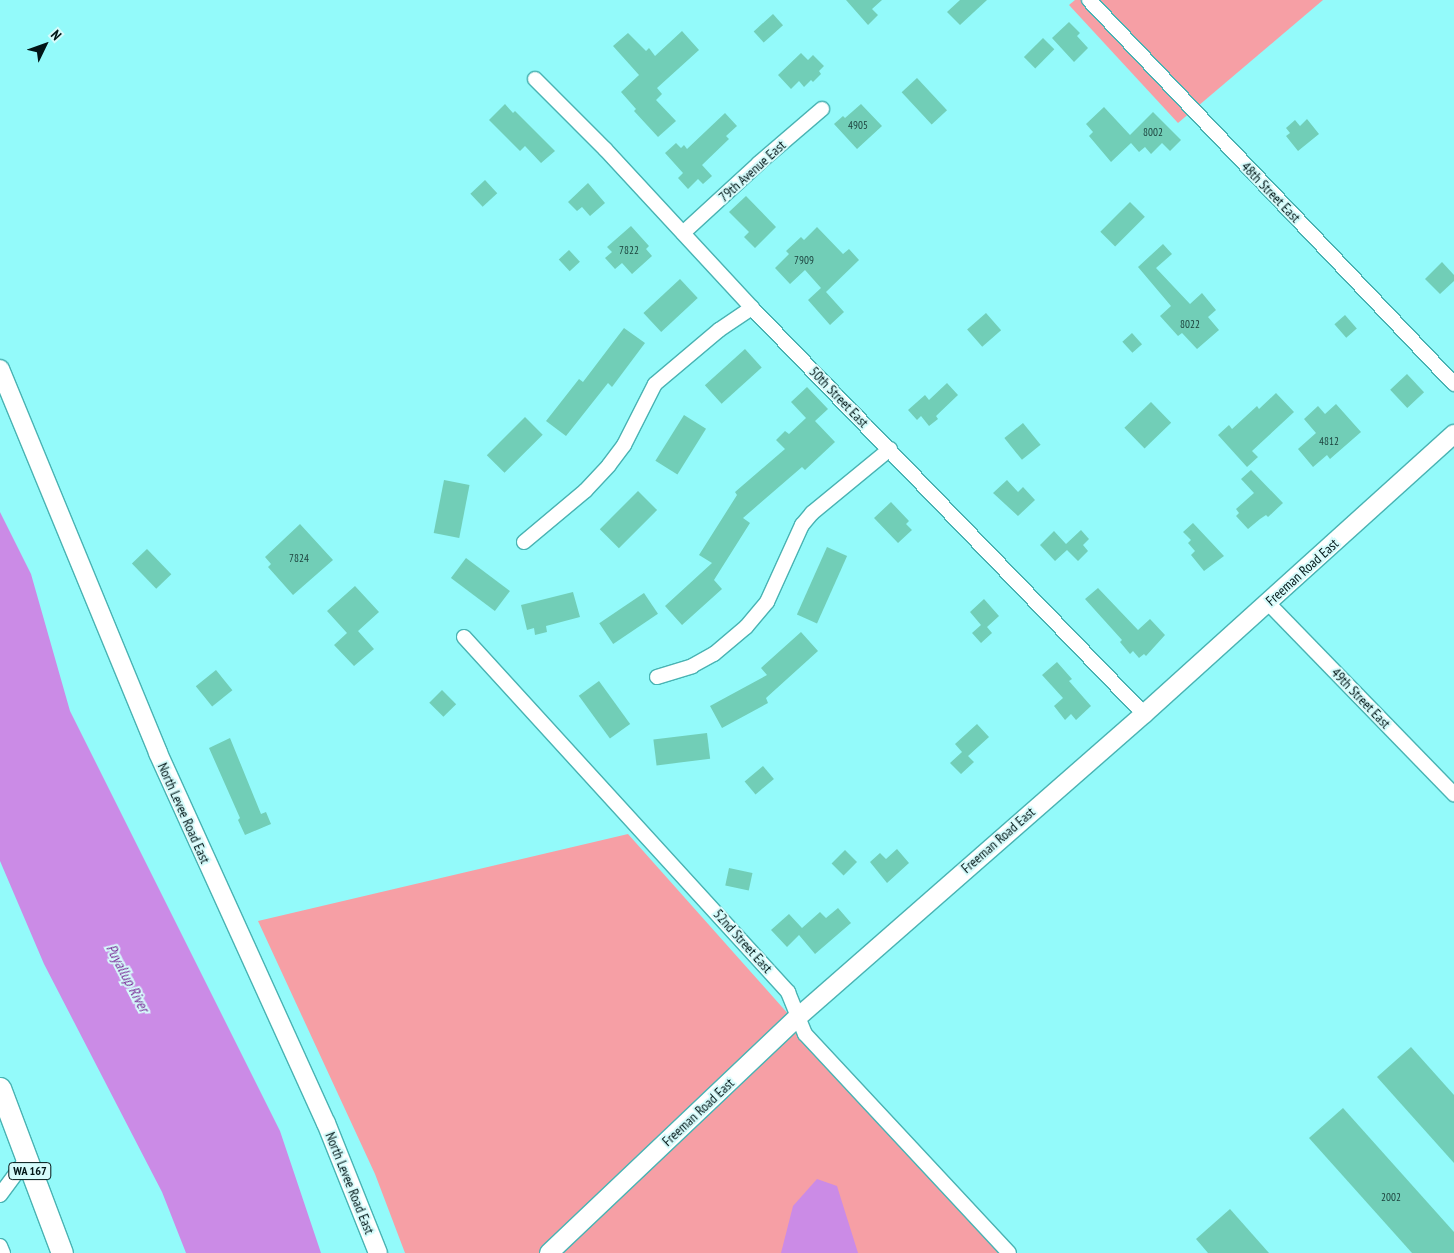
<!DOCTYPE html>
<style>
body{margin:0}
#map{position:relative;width:1454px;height:1253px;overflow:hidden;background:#93fafa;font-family:"PT Sans Narrow",sans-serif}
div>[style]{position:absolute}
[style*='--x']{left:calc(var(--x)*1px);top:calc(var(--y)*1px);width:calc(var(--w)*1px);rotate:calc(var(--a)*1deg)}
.green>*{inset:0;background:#f69fa5}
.water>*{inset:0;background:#cb8be6}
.building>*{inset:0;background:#71ceb7;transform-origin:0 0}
.roads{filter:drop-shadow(1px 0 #49b3b3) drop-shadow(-1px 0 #49b3b3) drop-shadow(0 1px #49b3b3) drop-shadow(0 -1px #49b3b3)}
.minor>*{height:14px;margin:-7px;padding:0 7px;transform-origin:7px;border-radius:7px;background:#fff}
.tertiary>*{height:18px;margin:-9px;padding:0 9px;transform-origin:9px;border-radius:9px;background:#fff}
.primary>*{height:21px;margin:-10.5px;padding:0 10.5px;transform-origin:10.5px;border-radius:10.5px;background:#fff}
span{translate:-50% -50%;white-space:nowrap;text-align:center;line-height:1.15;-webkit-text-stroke:4px #d6fbfb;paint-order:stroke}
.number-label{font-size:11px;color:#1d433e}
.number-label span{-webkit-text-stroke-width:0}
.shield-label span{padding:1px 4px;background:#d6fbfb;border:1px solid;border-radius:4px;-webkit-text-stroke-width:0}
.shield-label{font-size:12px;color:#011516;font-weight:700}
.street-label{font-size:14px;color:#011516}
.water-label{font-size:15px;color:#7a2c97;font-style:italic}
.north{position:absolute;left:20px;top:20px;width:50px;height:50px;-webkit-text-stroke:4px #d6fbfb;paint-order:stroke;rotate:48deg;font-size:14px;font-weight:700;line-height:20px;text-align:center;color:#011516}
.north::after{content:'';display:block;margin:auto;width:18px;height:22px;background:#011516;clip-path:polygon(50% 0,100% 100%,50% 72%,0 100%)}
</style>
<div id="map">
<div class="green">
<i style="clip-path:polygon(1075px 0,1323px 0,1178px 123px,1069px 5px)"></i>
<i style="clip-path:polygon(628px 834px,1001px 1253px,405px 1253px,375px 1174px,258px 921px)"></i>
</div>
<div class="water">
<i style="clip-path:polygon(0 512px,31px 574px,70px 711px,280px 1131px,321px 1253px,186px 1253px,162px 1192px,44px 964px,0 861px)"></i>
<i style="clip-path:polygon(817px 1179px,837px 1186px,858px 1253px,781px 1253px,793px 1206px)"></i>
</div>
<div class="building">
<i style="clip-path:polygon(846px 0,882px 0,872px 9px,878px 15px,868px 25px)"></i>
<i style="clip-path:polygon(960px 0,987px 0,960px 25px,947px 12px)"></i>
<i style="left:773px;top:14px;width:15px;height:26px;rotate:48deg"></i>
<i style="clip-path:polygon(1069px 22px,1080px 33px,1077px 36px,1088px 48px,1074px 62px,1052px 38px)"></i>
<i style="clip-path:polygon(682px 31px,699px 50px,657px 88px,662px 94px,656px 100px,676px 121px,658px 137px,634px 111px,636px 109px,621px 92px,639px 75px,613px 46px,628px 33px,646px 51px,649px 48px,655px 56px)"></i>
<i style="left:1043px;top:38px;width:16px;height:27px;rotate:45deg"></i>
<i style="clip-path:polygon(801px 53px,808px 60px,813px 55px,824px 66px,819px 71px,821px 74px,813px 82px,811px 80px,804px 87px,799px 81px,791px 89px,778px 75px)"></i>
<i style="left:917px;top:78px;width:44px;height:21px;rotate:47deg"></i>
<i style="clip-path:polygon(505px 104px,513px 113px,515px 111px,555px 151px,541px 163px,525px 146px,520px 151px,489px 120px)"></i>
<i style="clip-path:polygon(861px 104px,882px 126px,857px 149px,834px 124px,843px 116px,845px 118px)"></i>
<i style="clip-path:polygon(1104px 107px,1130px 135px,1153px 112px,1181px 140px,1170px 151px,1162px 143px,1151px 154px,1145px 147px,1139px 152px,1131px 143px,1111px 162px,1089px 136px,1093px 132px,1086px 124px)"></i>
<i style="clip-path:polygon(725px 113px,737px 126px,726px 136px,729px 139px,702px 165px,712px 176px,703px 184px,698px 179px,688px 189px,678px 178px,683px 173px,665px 153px,676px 143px,681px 148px,684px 145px,687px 149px)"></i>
<i style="clip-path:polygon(1307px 119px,1319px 134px,1298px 151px,1286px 136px,1290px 133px,1286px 128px,1295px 120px,1300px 126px)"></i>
<i style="left:485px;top:180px;width:18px;height:20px;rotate:47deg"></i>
<i style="clip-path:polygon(588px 183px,605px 203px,590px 216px,582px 207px,577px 211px,568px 202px)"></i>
<i style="clip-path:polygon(746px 196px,776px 227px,755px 248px,744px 237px,749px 232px,729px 212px)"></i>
<i style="left:1130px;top:202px;width:21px;height:42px;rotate:45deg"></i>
<i style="clip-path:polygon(631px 226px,649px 246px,646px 249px,652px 256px,632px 274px,622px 263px,615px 269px,605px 258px,612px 252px,607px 247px)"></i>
<i style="clip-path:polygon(817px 227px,843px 254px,849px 249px,859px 260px,826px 292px,844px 312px,830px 325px,808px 300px,821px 288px,805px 270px,790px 284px,775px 268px,789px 254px,786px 251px,801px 237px,804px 240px)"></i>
<i style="clip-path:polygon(1163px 244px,1172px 254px,1156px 268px,1190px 304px,1202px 293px,1216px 310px,1208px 317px,1219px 330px,1197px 349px,1182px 333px,1178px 336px,1160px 316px,1171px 306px,1138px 267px)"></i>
<i style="left:569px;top:250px;width:16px;height:14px;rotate:47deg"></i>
<i style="clip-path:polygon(1442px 262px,1454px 275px,1454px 281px,1440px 294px,1425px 279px)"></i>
<i style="left:680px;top:279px;width:26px;height:50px;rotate:47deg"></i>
<i style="left:986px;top:313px;width:23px;height:25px;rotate:49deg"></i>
<i style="left:1345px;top:315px;width:18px;height:14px;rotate:49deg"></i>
<i style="clip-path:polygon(624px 328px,645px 343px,612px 387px,608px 383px,566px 436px,546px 421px,579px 379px,583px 382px)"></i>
<i style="left:1132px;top:333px;width:15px;height:13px;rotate:48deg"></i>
<i style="left:745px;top:349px;width:25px;height:54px;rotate:48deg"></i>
<i style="left:1407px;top:374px;width:25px;height:23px;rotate:47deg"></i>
<i style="clip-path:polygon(947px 383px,958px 395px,936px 416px,938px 419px,929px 426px,921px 416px,917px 420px,908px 410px,925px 395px,929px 400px)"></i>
<i style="clip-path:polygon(807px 387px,828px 409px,815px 421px,835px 442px,805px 470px,802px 467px,743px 518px,750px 523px,714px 580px,722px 589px,682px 625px,665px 606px,712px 563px,699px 555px,737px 495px,735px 492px,785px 449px,776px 440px,785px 431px,789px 434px,806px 418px,791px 402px)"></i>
<i style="clip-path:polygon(1276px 393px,1294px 412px,1252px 451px,1258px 457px,1247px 467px,1218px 435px,1229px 425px,1232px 429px,1257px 406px,1259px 409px)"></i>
<i style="left:1151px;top:402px;width:29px;height:37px;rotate:46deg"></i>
<i style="clip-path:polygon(1336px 404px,1361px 432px,1330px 459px,1327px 455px,1313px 467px,1298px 449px,1316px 433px,1304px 419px,1318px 406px,1325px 414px)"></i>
<i style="left:684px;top:415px;width:26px;height:54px;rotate:32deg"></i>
<i style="left:525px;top:417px;width:25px;height:54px;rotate:45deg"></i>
<i style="left:1023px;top:423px;width:28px;height:24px;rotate:51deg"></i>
<i style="clip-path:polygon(1251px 470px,1283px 503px,1268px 517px,1266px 515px,1260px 519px,1248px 529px,1236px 516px,1239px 513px,1236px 509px,1254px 493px,1241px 479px)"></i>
<i style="left:444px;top:480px;width:26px;height:54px;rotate:11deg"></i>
<i style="clip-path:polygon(1007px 480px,1018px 492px,1023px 487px,1035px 500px,1018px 516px,993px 493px)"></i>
<i style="left:638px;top:491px;width:27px;height:54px;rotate:45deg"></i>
<i style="clip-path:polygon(891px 502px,909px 521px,906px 524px,912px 530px,898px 543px,874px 518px)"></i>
<i style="clip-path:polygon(1193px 523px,1224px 556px,1204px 571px,1191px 555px,1195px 551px,1188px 543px,1191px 540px,1183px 532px)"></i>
<i style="clip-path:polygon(300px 524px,333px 560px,293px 595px,268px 567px,271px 564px,265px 557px)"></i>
<i style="clip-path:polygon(1081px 530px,1089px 539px,1083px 545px,1088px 551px,1078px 561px,1067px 550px,1055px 561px,1040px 545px,1054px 531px,1066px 544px)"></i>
<i style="left:827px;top:547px;width:22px;height:74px;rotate:24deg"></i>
<i style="left:147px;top:549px;width:35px;height:21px;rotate:46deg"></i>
<i style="left:466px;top:558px;width:55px;height:25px;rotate:37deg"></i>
<i style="clip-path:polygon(355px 586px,379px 612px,358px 631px,374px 649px,354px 666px,334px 645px,347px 633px,327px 611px)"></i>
<i style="clip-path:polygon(1098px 588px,1138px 630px,1150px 619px,1165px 635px,1146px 656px,1144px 654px,1139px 658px,1133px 651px,1130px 654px,1120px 642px,1122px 640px,1085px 599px)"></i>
<i style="clip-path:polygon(573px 592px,580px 617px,546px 626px,547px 632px,535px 635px,534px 628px,527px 630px,521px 605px)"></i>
<i style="left:644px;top:593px;width:25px;height:54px;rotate:56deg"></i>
<i style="clip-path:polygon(984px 599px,999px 616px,987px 627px,992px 633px,981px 643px,972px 633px,981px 625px,970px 612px)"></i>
<i style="clip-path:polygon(801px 632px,818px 651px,766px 698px,768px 703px,722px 728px,710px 706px,767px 675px,761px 668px)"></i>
<i style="clip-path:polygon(1057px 662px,1072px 679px,1069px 681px,1091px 706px,1076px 720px,1071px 714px,1065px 720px,1054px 706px,1063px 698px,1042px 675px)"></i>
<i style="left:216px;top:670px;width:26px;height:26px;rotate:51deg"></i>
<i style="left:599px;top:681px;width:53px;height:25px;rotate:54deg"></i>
<i style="left:442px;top:690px;width:20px;height:18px;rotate:45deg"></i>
<i style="clip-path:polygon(977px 724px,989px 737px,968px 756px,974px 762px,961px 774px,950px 763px,962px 752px,955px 744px)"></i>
<i style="left:707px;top:733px;width:26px;height:54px;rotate:83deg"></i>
<i style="clip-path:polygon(230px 738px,261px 814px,266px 812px,271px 824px,245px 835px,238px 820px,240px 818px,209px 748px)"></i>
<i style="left:763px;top:766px;width:17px;height:24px;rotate:50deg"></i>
<i style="clip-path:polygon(897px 849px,909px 863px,887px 883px,870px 862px,880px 853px,886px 859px)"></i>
<i style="left:845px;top:850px;width:17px;height:19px;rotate:45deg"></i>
<i style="left:729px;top:868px;width:24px;height:18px;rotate:12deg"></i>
<i style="clip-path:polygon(838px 908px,851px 923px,815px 954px,799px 935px,787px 947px,771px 930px,789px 914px,802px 928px,820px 912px,826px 918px)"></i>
<i style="clip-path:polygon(1411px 1047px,1454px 1095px,1454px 1163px,1377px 1077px)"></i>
<i style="clip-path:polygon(1343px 1108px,1454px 1232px,1454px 1253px,1412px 1253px,1309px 1138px)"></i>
<i style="clip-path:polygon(1230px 1209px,1269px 1253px,1208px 1253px,1196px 1239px)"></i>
</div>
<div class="roads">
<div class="minor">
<i style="--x:1089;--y:0;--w:530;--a:46.45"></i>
<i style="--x:535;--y:79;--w:99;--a:45"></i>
<i style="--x:605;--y:149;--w:217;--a:47.2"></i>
<i style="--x:752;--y:308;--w:564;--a:46.01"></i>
<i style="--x:683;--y:233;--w:103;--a:-42.6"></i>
<i style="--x:759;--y:163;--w:83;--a:-40.6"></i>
<i style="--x:524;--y:542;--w:80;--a:-39.9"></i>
<i style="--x:585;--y:491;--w:35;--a:-47"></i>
<i style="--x:609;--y:465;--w:25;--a:-53"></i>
<i style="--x:624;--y:445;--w:68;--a:-63.1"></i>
<i style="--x:655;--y:384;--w:84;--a:-40.2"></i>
<i style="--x:719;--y:330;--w:40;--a:-34"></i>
<i style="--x:1268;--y:603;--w:267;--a:45.8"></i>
<i style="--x:464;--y:637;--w:481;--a:47.6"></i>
<i style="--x:788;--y:992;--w:45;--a:68"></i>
<i style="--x:805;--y:1034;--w:299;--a:47"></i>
<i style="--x:657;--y:677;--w:37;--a:-17"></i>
<i style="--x:692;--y:666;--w:25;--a:-29"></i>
<i style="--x:714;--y:654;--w:42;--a:-40.2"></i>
<i style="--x:746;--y:627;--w:33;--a:-50"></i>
<i style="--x:767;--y:602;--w:85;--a:-65.6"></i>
<i style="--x:802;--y:525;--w:16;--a:-50"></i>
<i style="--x:812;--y:513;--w:101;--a:-39.4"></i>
<i style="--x:0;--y:1195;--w:44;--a:-53.4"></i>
<i style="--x:0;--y:1246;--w:8;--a:67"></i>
</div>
<div class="tertiary">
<i style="--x:0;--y:369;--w:415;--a:67.6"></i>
<i style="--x:158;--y:753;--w:406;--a:65.6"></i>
<i style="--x:326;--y:1123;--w:140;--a:68.2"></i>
<i style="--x:549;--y:1253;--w:343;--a:-43.5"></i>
<i style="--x:798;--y:1017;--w:460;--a:-41.2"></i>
<i style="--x:1144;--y:714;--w:418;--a:-42.1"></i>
</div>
<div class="primary">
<i style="--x:0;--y:1088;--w:176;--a:69.4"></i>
</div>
</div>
<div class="number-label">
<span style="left:858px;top:125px">4905</span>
<span style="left:1153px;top:132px">8002</span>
<span style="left:629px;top:250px">7822</span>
<span style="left:804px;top:260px">7909</span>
<span style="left:1190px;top:324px">8022</span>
<span style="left:1329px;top:441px">4812</span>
<span style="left:299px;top:558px">7824</span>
<span style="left:1391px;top:1197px">2002</span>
</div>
<div class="shield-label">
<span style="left:30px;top:1171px">WA 167</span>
</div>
<div class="street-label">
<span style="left:752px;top:171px;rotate:-42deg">79th Avenue East</span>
<span style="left:1271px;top:192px;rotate:46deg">48th Street East</span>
<span style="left:839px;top:397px;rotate:46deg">50th Street East</span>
<span style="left:1302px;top:572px;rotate:-42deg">Freeman Road East</span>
<span style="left:1361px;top:698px;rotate:46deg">49th Street East</span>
<span style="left:184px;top:813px;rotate:66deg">North Levee Road East</span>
<span style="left:998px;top:840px;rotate:-41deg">Freeman Road East</span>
<span style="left:743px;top:941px;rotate:48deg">52nd Street East</span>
<span style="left:698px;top:1112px;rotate:-43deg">Freeman Road East</span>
<span style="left:350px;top:1183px;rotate:68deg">North Levee Road East</span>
</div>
<div class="water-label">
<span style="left:128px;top:978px;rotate:62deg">Puyallup River</span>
</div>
<div class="north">N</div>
</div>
